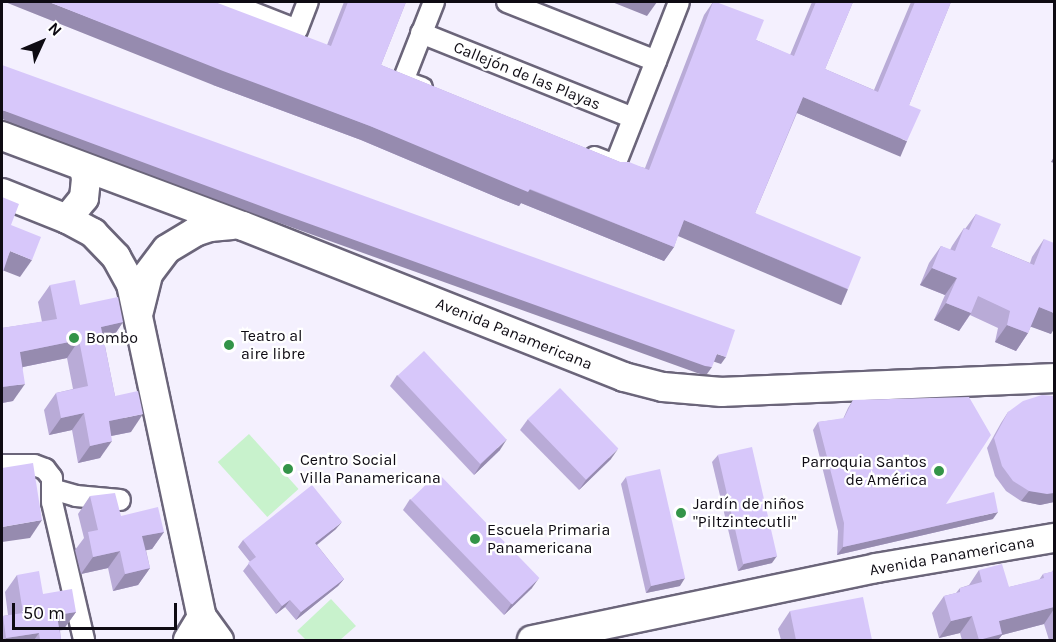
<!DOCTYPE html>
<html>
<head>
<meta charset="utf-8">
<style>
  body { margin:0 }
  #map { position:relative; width:1056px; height:642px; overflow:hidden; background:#f4f0fe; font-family:Karla,sans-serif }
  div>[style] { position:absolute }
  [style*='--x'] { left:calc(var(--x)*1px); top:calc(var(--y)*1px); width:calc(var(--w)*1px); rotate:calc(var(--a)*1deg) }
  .green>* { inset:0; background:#c8f2cc; transform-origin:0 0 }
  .roads { filter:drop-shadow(2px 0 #6b657a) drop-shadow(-2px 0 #6b657a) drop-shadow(0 2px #6b657a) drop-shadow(0 -2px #6b657a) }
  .street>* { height:20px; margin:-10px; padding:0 10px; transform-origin:10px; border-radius:10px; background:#fff }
  .secondary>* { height:28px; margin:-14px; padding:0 14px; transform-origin:14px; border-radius:14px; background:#fff }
  .wall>* { inset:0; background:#b9abd7 }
  .shaded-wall>* { inset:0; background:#968baf; transform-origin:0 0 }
  .building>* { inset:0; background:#d7c7fa; transform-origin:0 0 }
  .dots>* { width:16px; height:16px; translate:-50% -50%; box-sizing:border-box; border:3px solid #fff; border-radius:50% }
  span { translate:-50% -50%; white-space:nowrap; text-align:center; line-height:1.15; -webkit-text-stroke:4.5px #fff; paint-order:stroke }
  .street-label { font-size:16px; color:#0e0b13 }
  .poi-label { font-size:16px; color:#0e0b13 }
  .left { translate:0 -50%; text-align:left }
  .right { translate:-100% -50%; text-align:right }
  .frame { position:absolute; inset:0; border:3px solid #0e0b13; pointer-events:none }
  .north { position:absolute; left:12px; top:12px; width:60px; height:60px; -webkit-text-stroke:4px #fff; paint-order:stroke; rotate:46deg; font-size:16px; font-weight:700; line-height:24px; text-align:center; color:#0e0b13 }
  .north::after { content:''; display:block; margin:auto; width:21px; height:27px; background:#0e0b13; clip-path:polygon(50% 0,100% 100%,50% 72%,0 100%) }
  .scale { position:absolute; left:12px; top:603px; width:165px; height:27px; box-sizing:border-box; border:3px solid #0e0b13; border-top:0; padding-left:8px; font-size:18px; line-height:21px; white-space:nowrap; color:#0e0b13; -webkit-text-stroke:4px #fff; paint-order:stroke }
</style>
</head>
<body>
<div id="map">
  <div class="green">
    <i style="left:249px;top:434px;width:74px;height:42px;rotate:48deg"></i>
    <i style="clip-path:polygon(331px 599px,356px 626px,340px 640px,306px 640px,297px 631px)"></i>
  </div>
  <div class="roads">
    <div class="street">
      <i style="--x:226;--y:2;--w:76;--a:21.5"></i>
      <i style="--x:297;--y:30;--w:30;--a:-69"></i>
      <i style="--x:507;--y:2;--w:160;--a:21.6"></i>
      <i style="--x:656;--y:61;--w:112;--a:111.5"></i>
      <i style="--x:615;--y:165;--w:22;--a:-159"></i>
      <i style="--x:421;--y:33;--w:228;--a:21.8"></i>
      <i style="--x:656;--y:61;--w:63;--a:-68.7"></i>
      <i style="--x:422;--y:88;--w:20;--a:-160"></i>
      <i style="--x:403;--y:81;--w:85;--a:-68.6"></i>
      <i style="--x:2;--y:465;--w:32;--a:0"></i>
      <i style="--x:34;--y:465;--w:12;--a:20"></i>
      <i style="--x:45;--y:469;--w:11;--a:52"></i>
      <i style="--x:52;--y:478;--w:24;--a:90"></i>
      <i style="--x:52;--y:502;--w:142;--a:76.9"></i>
      <i style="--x:52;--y:489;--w:25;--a:16"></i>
      <i style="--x:76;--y:496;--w:44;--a:5.2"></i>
    </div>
    <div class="secondary">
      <i style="--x:2;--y:136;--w:257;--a:20.5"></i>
      <i style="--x:243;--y:226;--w:410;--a:21.6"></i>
      <i style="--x:624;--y:377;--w:40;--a:14.4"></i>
      <i style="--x:663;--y:387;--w:59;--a:4.8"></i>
      <i style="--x:722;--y:392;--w:332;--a:-2.4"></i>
      <i style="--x:2;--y:193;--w:70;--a:21.8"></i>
      <i style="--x:67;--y:219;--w:30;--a:28"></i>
      <i style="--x:93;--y:233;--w:33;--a:46"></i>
      <i style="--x:116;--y:257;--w:31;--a:61"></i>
      <i style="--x:131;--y:284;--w:340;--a:78"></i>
      <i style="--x:202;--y:617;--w:29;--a:54"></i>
      <i style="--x:67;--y:219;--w:27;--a:-51"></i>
      <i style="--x:84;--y:198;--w:20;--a:-84"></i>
      <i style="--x:86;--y:178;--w:9;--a:-103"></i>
      <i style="--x:139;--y:311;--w:38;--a:-76"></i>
      <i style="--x:148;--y:274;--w:31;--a:-53"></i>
      <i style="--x:167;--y:249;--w:33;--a:-31"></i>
      <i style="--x:195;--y:232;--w:16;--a:-18"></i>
      <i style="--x:210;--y:227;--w:22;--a:-5"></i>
      <i style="--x:188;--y:640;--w:27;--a:-59"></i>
      <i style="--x:532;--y:640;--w:351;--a:-11.8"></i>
      <i style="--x:876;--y:568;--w:181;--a:-9.6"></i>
    </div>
  </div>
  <div class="wall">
    <i style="clip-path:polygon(344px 2px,406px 2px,381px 65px,620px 162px,645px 168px,704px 15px,713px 2px,756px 40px,790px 55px,812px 2px,853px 2px,825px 69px,874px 90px,911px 2px,951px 2px,909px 105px,898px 155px,797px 113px,755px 213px,848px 289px,838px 303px,678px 235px,674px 247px,664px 261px,521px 203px,519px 206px,501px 199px,361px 140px,213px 85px,327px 45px)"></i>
    <i style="clip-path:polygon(976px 214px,991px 247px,1030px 263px,1032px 257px,1044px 239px,1053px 282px,1051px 334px,1031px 326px,1028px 333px,1016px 351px,995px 342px,998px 328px,970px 315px,959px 331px,934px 320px,945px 295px,920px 285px,929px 263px,941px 246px,950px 250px,952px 246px,964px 228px,965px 229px)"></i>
    <i style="clip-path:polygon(50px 285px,80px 305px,123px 322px,111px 340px,104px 341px,115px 396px,131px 432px,111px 436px,100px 458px,78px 463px,72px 430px,49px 435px,44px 410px,56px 393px,73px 389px,67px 358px,23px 367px,13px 401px,2px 403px,2px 328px,42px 322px,38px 302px)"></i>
    <i style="clip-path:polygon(397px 375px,500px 450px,474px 475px,390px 386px)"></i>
    <i style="clip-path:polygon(1054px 396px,1054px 502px,1040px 505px,1021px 501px,1006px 491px,995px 476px,987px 448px,1001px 423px,1008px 412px)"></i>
    <i style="clip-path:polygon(853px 400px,946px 504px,993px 519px,837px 555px,838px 531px,813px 430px,818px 422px,843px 419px,848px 408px)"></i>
    <i style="clip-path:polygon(528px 419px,611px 459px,579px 490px,520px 430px)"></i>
    <i style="clip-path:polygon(718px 455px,772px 563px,738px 571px,712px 462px)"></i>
    <i style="clip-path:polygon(626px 477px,680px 586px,646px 593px,621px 484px)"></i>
    <i style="clip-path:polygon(90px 496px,121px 516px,164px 532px,152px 549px,146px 550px,150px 568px,138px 585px,113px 591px,108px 568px,81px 574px,75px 550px,84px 538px,78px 514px)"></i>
    <i style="clip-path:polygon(410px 499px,532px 588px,504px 615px,403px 510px)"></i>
    <i style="clip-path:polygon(336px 529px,317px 545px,344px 579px,338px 586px,296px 620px,285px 607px,276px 614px,243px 571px,250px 562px,238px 547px,243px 540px)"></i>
    <i style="clip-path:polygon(1054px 568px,1054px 640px,1049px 640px,1044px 624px,1002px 635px,998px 640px,962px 640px,960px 633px,939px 638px,932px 613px,944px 596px,956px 593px,960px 588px,969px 585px,979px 570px,1009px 587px,1039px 580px,1043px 574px,1052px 572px)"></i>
    <i style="clip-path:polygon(17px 575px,43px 594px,76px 612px,63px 630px,60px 630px,61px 640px,2px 640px,2px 617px,3px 616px,8px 615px,5px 592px)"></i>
    <i style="clip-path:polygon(790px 611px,872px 640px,781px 640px,778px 629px)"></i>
  </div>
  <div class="shaded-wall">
    <i style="clip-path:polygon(5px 2px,49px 2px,370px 126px,674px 247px,664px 261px,521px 203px,519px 206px,501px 199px,361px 140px,213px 85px)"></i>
    <i style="clip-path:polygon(612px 2px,657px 2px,647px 16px)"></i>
    <i style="left:803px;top:97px;width:113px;height:17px;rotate:23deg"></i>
    <i style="clip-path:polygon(2px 110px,13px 113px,712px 367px,707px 374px,700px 374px,277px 222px,2px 119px)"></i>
    <i style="clip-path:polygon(1054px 157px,1054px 163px,1051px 162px)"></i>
    <i style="left:684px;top:220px;width:178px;height:17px;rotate:23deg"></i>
    <i style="clip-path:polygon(10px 251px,32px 260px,20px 277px,2px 270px)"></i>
    <i style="clip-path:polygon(932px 268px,957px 278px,945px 295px,920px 285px)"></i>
    <i style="clip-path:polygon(946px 303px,971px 313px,959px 331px,934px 320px)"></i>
    <i style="clip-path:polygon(1039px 307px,1054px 313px,1054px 329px,1051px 334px,1026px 325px)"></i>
    <i style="clip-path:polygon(123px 322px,111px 340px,89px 344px,101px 327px)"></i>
    <i style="clip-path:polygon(1007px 325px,1028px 333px,1016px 351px,995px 342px)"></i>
    <i style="clip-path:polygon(79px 340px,67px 358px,8px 370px,20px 352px)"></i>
    <i style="clip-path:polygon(717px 354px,726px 357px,721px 364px,712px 361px)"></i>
    <i style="clip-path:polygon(25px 384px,13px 401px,2px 403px,2px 387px)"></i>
    <i style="clip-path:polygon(84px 413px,72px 430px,49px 435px,61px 418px)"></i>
    <i style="clip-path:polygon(143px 414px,131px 432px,96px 439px,109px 421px)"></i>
    <i style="clip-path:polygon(507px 439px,500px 450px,474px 475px,481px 464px)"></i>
    <i style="clip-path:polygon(112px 441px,100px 458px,78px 463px,90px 446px)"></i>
    <i style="clip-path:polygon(618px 449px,611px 459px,579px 490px,586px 480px)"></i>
    <i style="clip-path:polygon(1029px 491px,1054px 493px,1054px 502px,1040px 505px,1021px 501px)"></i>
    <i style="clip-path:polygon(998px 512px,993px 519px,837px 555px,843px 547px)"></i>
    <i style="clip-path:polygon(42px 520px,30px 538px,2px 542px,2px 527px)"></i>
    <i style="clip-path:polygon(342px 522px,336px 529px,310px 550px,315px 543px)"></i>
    <i style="clip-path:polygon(164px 532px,152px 549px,130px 554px,142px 536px)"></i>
    <i style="clip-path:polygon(120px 551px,108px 568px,81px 574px,93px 557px)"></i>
    <i style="clip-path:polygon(777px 556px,772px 563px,738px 571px,744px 564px)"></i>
    <i style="clip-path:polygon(150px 568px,138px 585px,113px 591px,125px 574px)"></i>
    <i style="clip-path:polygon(539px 578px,532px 588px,504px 615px,511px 604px)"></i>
    <i style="clip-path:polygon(685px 578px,680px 586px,646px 593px,651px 586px)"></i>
    <i style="clip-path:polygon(344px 579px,338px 586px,296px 620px,301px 612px)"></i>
    <i style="clip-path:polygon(290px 600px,285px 607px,276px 614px,282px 606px)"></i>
    <i style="clip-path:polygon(1054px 607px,1054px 609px,1044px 624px,1002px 635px,998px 640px,978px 640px,999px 621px)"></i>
    <i style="clip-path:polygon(76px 612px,63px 630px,45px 632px,57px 615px)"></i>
    <i style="clip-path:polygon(972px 616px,960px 633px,939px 638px,951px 621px)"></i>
    <i style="clip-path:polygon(39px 633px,34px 640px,5px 640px,6px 638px)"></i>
  </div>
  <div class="building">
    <i style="clip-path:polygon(49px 2px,215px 2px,331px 46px,348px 2px,406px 2px,381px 65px,620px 162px,629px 162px,649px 170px,713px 2px,716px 2px,764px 20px,756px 40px,794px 56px,816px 2px,853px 2px,825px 69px,878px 92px,915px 2px,951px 2px,909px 105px,921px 110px,907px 141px,803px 97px,755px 213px,861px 257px,848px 289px,684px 220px,674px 247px,530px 189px,528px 192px,511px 185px,370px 126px,223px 71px)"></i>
    <i style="clip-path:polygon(2px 65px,735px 330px,726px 357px,717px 354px,712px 367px,705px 366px,282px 214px,2px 110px)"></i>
    <i style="clip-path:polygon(2px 197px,19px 204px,11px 225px,41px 237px,32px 260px,10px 251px,2px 275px)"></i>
    <i style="clip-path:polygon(976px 214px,1001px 224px,991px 247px,1034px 265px,1044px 239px,1054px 243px,1054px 279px,1053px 282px,1054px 283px,1054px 313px,1039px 307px,1028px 333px,1007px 325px,1010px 311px,978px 296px,971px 313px,946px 303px,957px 278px,932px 268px,941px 246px,955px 251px,964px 228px,969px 230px)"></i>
    <i style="clip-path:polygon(75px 280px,80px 305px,118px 297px,123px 322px,101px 327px,115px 396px,138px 391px,143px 414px,109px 421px,112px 441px,90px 446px,84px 413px,61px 418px,56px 393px,88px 386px,79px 340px,20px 352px,25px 384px,2px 387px,2px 328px,57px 319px,50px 285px)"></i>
    <i style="left:424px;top:351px;width:121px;height:36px;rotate:47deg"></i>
    <i style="left:560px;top:388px;width:84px;height:45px;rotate:46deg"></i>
    <i style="clip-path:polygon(1042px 395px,1054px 396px,1054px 493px,1047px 494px,1029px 491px,1013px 481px,1002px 466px,994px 438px,1008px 412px,1023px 401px)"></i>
    <i style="clip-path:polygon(969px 397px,991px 435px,946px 504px,994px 492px,998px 512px,843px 547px,844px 523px,818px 422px,844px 418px,853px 400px)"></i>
    <i style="left:752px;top:447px;width:112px;height:35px;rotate:77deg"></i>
    <i style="clip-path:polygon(33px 463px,42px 520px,2px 527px,2px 468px)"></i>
    <i style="left:660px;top:469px;width:112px;height:35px;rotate:77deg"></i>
    <i style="left:438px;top:473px;width:146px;height:38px;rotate:46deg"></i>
    <i style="clip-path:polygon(312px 485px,342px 522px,315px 543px,344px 579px,301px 612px,290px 600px,282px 606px,248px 563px,256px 557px,243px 540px)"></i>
    <i style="clip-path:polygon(115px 493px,121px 516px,158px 507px,164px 532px,142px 536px,150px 568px,125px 574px,120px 551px,93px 557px,88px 532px,98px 530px,90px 496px)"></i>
    <i style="clip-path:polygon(1002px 564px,1009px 587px,1044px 578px,1043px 574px,1054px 571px,1054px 607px,999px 621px,1002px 634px,979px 640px,972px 616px,951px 621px,944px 596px,960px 592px,960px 588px,982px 582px,979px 570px)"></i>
    <i style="clip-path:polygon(39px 571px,43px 594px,72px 589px,76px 612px,57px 615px,61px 640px,40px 640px,39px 633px,6px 638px,3px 616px,23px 613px,17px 575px)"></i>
    <i style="clip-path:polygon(863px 597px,872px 640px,796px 640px,790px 611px)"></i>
  </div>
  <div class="dots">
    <i style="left:74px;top:338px;background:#339448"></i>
    <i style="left:229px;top:345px;background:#339448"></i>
    <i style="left:288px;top:469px;background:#339448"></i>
    <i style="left:939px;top:471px;background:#339448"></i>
    <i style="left:681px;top:513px;background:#339448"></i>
    <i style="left:475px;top:539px;background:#339448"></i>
  </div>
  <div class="street-label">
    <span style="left:527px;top:76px;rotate:22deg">Callejón de las Playas</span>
    <span style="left:514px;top:334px;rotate:22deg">Avenida Panamericana</span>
    <span style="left:952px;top:556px;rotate:-10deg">Avenida Panamericana</span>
  </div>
  <div class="poi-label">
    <span class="left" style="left:241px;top:345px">Teatro al<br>aire libre</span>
    <span class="left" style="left:86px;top:338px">Bombo</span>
    <span class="left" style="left:300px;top:469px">Centro Social<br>Villa Panamericana</span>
    <span class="right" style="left:927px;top:471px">Parroquia Santos<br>de América</span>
    <span class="left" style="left:693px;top:513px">Jardín de niños<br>"Piltzintecutli"</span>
    <span class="left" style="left:487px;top:539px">Escuela Primaria<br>Panamericana</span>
  </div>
  <div class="frame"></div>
  <div class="north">N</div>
  <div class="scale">50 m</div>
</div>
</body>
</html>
